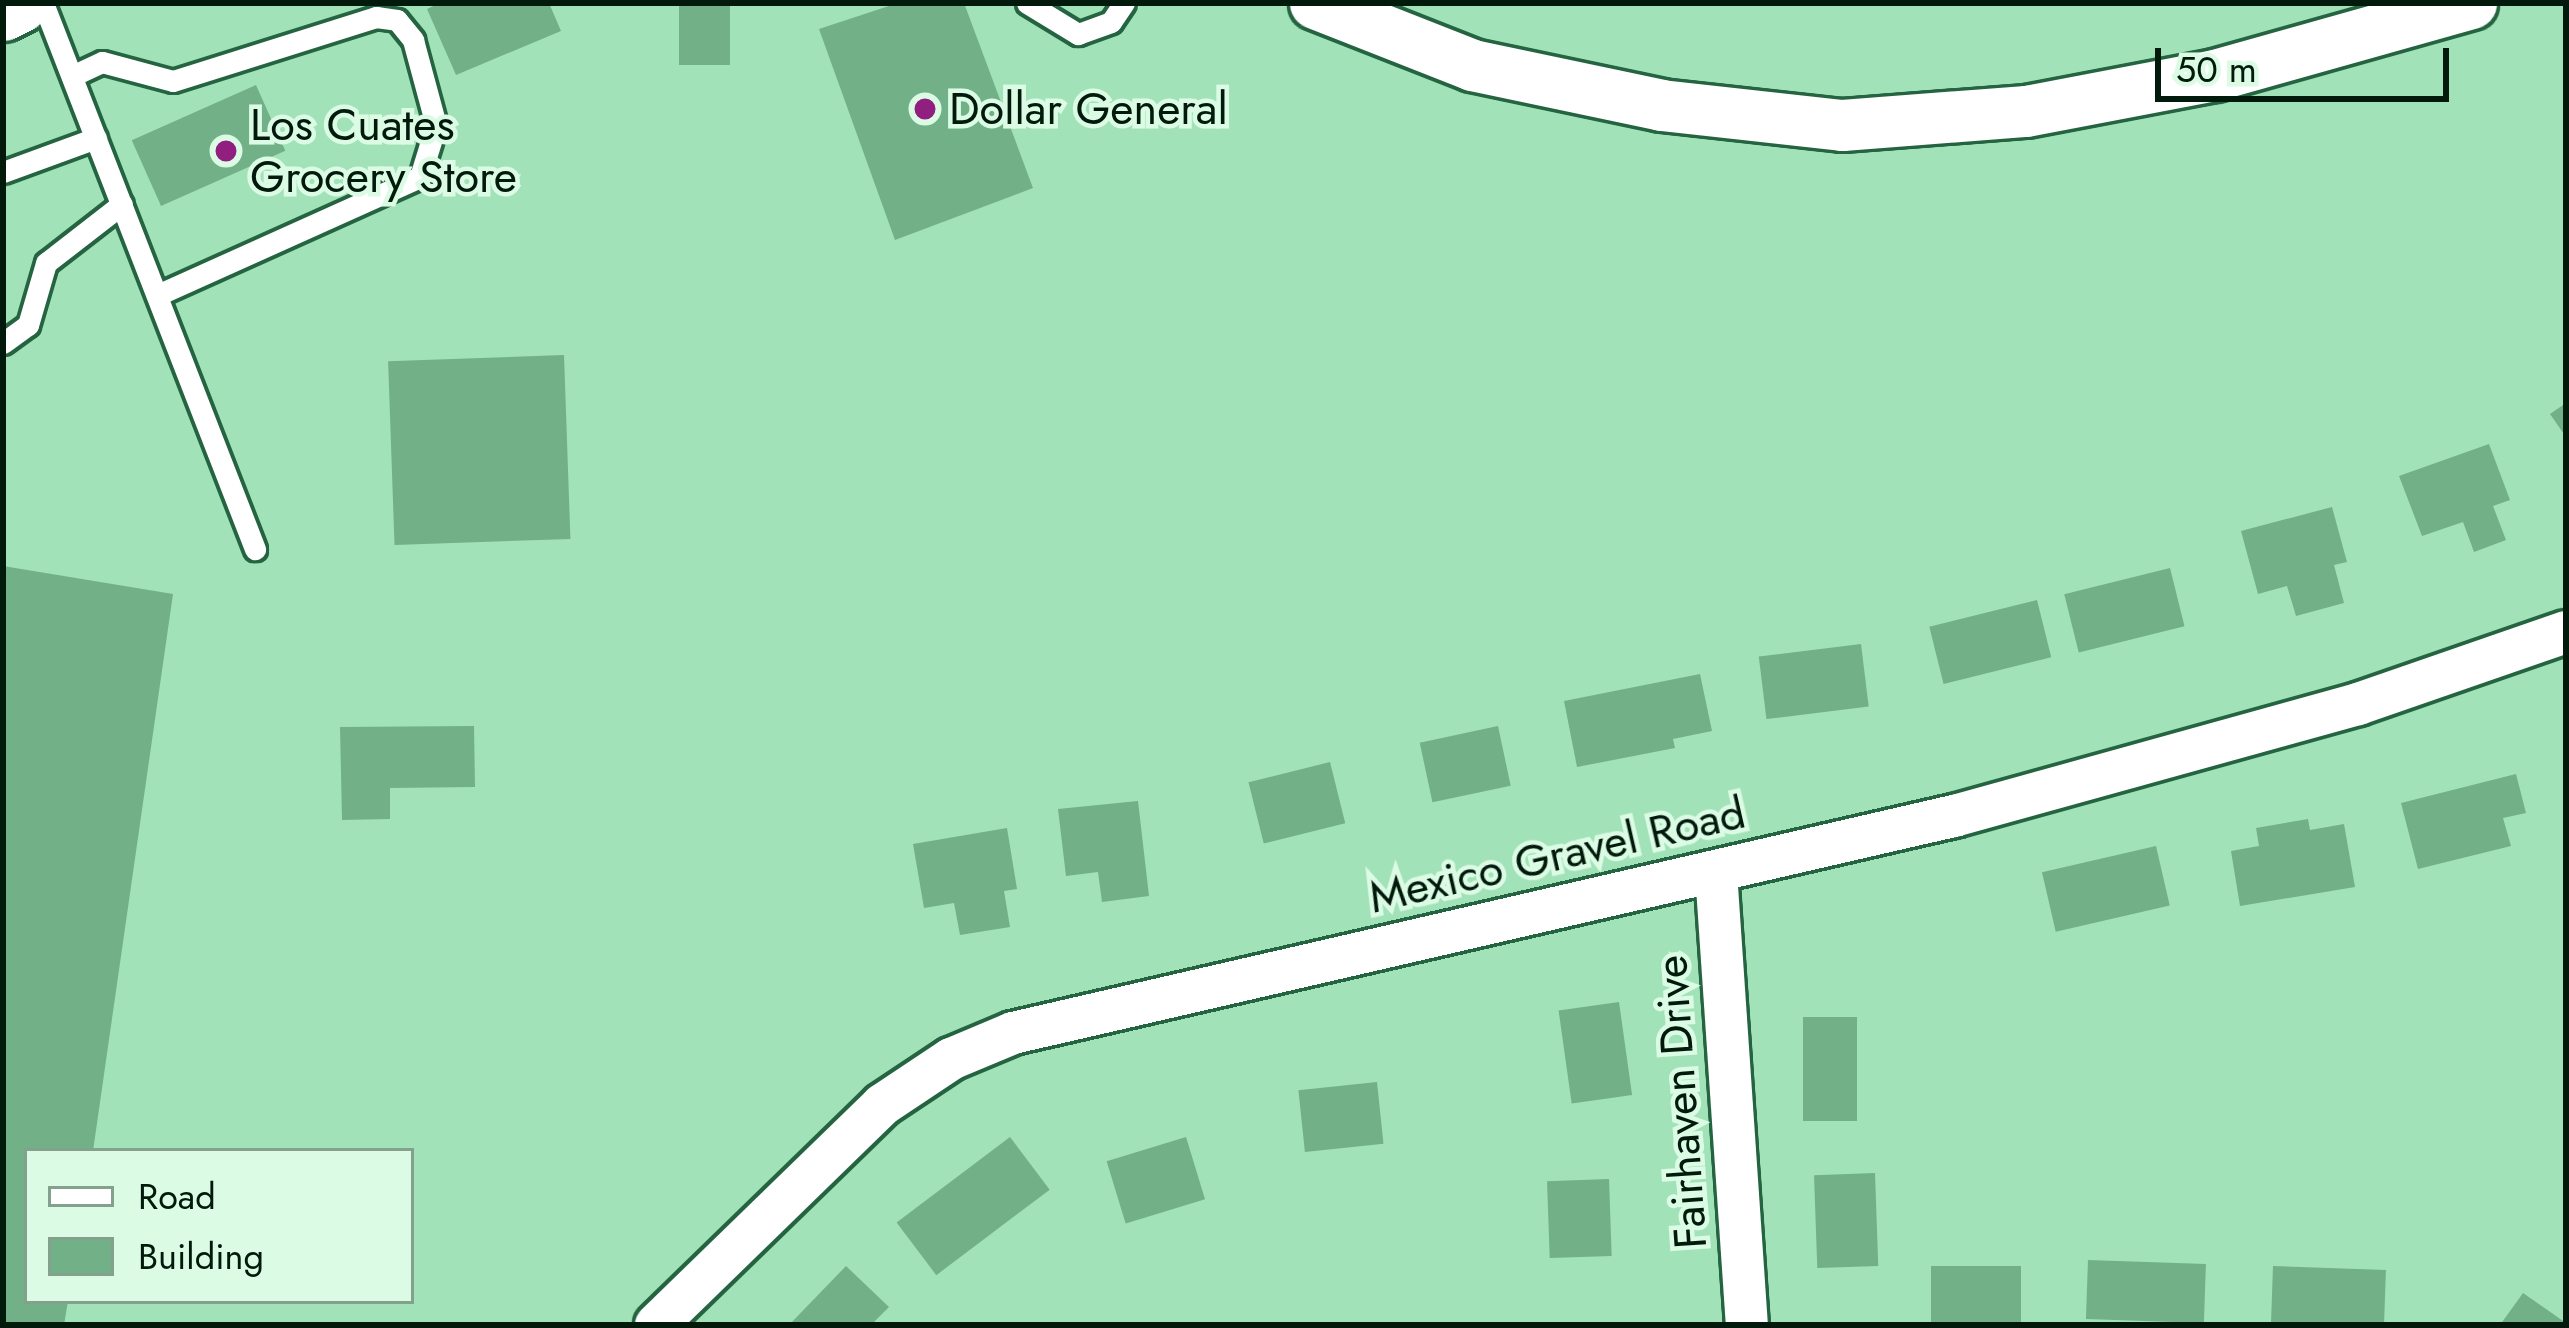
<!DOCTYPE html>
<html>
<head>
<meta charset="utf-8">
<style>
  body { margin:0 }
  #map { position:relative; width:2569px; height:1328px; overflow:hidden; background:#a2e2b8; font-family:Jost,sans-serif }
  div>[style] { position:absolute }
  [style*='--x'] { left:calc(var(--x)*1px); top:calc(var(--y)*1px); width:calc(var(--w)*1px); rotate:calc(var(--a)*1deg) }
  .building>* { inset:0; background:#72b088; transform-origin:0 0 }
  .roads { filter:drop-shadow(3px 0 #256440) drop-shadow(-3px 0 #256440) drop-shadow(0 3px #256440) drop-shadow(0 -3px #256440) }
  .service>* { height:21px; margin:-10.5px; padding:0 10.5px; transform-origin:10.5px; border-radius:10.5px; background:#fff }
  .minor>* { height:42px; margin:-21px; padding:0 21px; transform-origin:21px; border-radius:21px; background:#fff }
  .tertiary>* { height:51px; margin:-25.5px; padding:0 25.5px; transform-origin:25.5px; border-radius:25.5px; background:#fff }
  .secondary>* { height:60px; margin:-30px; padding:0 30px; transform-origin:30px; border-radius:30px; background:#fff }
  .dots>* { width:33px; height:33px; translate:-50% -50%; box-sizing:border-box; border:6px solid #dbfbe5; border-radius:50% }
  span { translate:-50% -50%; white-space:nowrap; text-align:center; line-height:1.15; -webkit-text-stroke:9px #dbfbe5; paint-order:stroke }
  .poi-label { font-size:45px; color:#011a0b }
  .left { translate:0 -50%; text-align:left }
  .street-label { font-size:45px; color:#011a0b }
  .frame { position:absolute; inset:0; border:6px solid #011a0b; pointer-events:none }
  .legend { position:absolute; left:24px; top:1148px; width:390px; height:156px; box-sizing:border-box; background:#dbfbe5; border:3px solid #84a18e; margin:0; padding:15px 21px; list-style:none; font-size:36px; color:#011a0b }
  .legend li { display:flex; align-items:center; gap:24px; height:60px }
  .legend b { width:60px; border:3px solid #84a18e }
  .scale { position:absolute; left:2155px; top:48px; width:294px; height:54px; box-sizing:border-box; border:6px solid #011a0b; border-top:0; padding-left:15px; font-size:36px; line-height:42px; white-space:nowrap; color:#011a0b; -webkit-text-stroke:9px #dbfbe5; paint-order:stroke }
</style>
</head>
<body>
<div id="map">
  <div class="building">
    <i style="clip-path:polygon(440px 3px,549px 3px,561px 31px,456px 75px,427px 9px)"></i>
    <i style="left:679px;top:3px;width:51px;height:62px"></i>
    <i style="clip-path:polygon(898px 3px,964px 3px,1033px 188px,895px 240px,819px 29px)"></i>
    <i style="left:256px;top:85px;width:72px;height:136px;rotate:66deg"></i>
    <i style="left:564px;top:355px;width:184px;height:176px;rotate:88deg"></i>
    <i style="clip-path:polygon(2566px 403px,2566px 437px,2550px 414px)"></i>
    <i style="clip-path:polygon(2489px 444px,2510px 500px,2493px 506px,2506px 540px,2474px 552px,2463px 522px,2422px 536px,2399px 476px)"></i>
    <i style="clip-path:polygon(2332px 507px,2347px 562px,2334px 565px,2344px 603px,2296px 616px,2287px 586px,2258px 594px,2241px 531px)"></i>
    <i style="clip-path:polygon(3px 566px,173px 594px,93px 1151px,27px 1151px,27px 1301px,68px 1301px,64px 1325px,3px 1325px)"></i>
    <i style="left:2170px;top:568px;width:60px;height:109px;rotate:76deg"></i>
    <i style="left:2037px;top:600px;width:59px;height:111px;rotate:76deg"></i>
    <i style="left:1861px;top:644px;width:63px;height:103px;rotate:83deg"></i>
    <i style="clip-path:polygon(1700px 674px,1712px 731px,1673px 739px,1675px 748px,1577px 767px,1564px 701px)"></i>
    <i style="clip-path:polygon(474px 726px,475px 787px,390px 788px,390px 819px,342px 820px,340px 727px)"></i>
    <i style="left:1498px;top:726px;width:61px;height:80px;rotate:78deg"></i>
    <i style="left:1330px;top:762px;width:63px;height:84px;rotate:76deg"></i>
    <i style="clip-path:polygon(2516px 774px,2526px 813px,2503px 818px,2511px 846px,2418px 869px,2401px 803px)"></i>
    <i style="clip-path:polygon(1138px 801px,1149px 896px,1102px 902px,1098px 872px,1066px 876px,1058px 809px)"></i>
    <i style="clip-path:polygon(2308px 819px,2310px 830px,2344px 824px,2355px 887px,2240px 906px,2231px 851px,2259px 846px,2256px 828px)"></i>
    <i style="clip-path:polygon(1007px 828px,1017px 889px,1004px 891px,1010px 927px,960px 935px,954px 903px,924px 908px,913px 844px)"></i>
    <i style="left:2156px;top:846px;width:61px;height:117px;rotate:77deg"></i>
    <i style="left:1619px;top:1002px;width:94px;height:61px;rotate:82deg"></i>
    <i style="left:1803px;top:1017px;width:54px;height:104px"></i>
    <i style="left:1377px;top:1082px;width:62px;height:79px;rotate:84deg"></i>
    <i style="left:1010px;top:1137px;width:66px;height:142px;rotate:53deg"></i>
    <i style="left:1186px;top:1137px;width:65px;height:83px;rotate:73deg"></i>
    <i style="left:1875px;top:1173px;width:93px;height:61px;rotate:88deg"></i>
    <i style="left:1609px;top:1179px;width:77px;height:62px;rotate:88deg"></i>
    <i style="left:2088px;top:1260px;width:118px;height:59px;rotate:2deg"></i>
    <i style="clip-path:polygon(846px 1266px,889px 1307px,871px 1325px,789px 1325px)"></i>
    <i style="left:1931px;top:1266px;width:90px;height:59px"></i>
    <i style="left:2273px;top:1266px;width:113px;height:58px;rotate:2deg"></i>
    <i style="clip-path:polygon(2523px 1293px,2566px 1323px,2566px 1325px,2500px 1325px)"></i>
  </div>
  <div class="roads">
    <div class="service">
      <i style="--x:43;--y:3;--w:586;--a:68.78"></i>
      <i style="--x:1027;--y:3;--w:60;--a:31.3"></i>
      <i style="--x:1078;--y:34;--w:35;--a:-20"></i>
      <i style="--x:1111;--y:22;--w:23;--a:-56"></i>
      <i style="--x:72;--y:76;--w:33;--a:-25"></i>
      <i style="--x:102;--y:62;--w:73;--a:15"></i>
      <i style="--x:173;--y:81;--w:213;--a:-17.5"></i>
      <i style="--x:376;--y:17;--w:21;--a:8"></i>
      <i style="--x:397;--y:20;--w:26;--a:51"></i>
      <i style="--x:413;--y:40;--w:88;--a:74.9"></i>
      <i style="--x:436;--y:125;--w:54;--a:107.1"></i>
      <i style="--x:420;--y:177;--w:288;--a:155.8"></i>
      <i style="--x:3;--y:172;--w:99;--a:-20.1"></i>
      <i style="--x:3;--y:343;--w:31;--a:-36"></i>
      <i style="--x:28;--y:325;--w:65;--a:-73.8"></i>
      <i style="--x:46;--y:263;--w:96;--a:-37.8"></i>
    </div>
    <div class="minor">
      <i style="--x:1716;--y:872;--w:454;--a:86.1"></i>
      <i style="--x:656;--y:1325;--w:315;--a:-44.2"></i>
      <i style="--x:882;--y:1105;--w:83;--a:-33.7"></i>
      <i style="--x:951;--y:1059;--w:67;--a:-22.8"></i>
      <i style="--x:1013;--y:1033;--w:966;--a:-12.99"></i>
      <i style="--x:1954;--y:816;--w:419;--a:-15.5"></i>
      <i style="--x:2358;--y:704;--w:220;--a:-19.1"></i>
    </div>
    <div class="tertiary">
      <i style="--x:1315;--y:3;--w:169;--a:21.5"></i>
      <i style="--x:1472;--y:65;--w:193;--a:11.9"></i>
      <i style="--x:1661;--y:105;--w:182;--a:6.3"></i>
      <i style="--x:1842;--y:125;--w:185;--a:-4.4"></i>
      <i style="--x:2026;--y:111;--w:192;--a:-10.8"></i>
      <i style="--x:2215;--y:75;--w:266;--a:-15.7"></i>
    </div>
    <div class="secondary">
      <i style="--x:3;--y:11;--w:18;--a:-27"></i>
    </div>
  </div>
  <div class="dots">
    <i style="left:925px;top:109px;background:#901f7f"></i>
    <i style="left:226px;top:151px;background:#901f7f"></i>
  </div>
  <div class="poi-label">
    <span class="left" style="left:949px;top:109px">Dollar General</span>
    <span class="left" style="left:250px;top:151px">Los Cuates<br>Grocery Store</span>
  </div>
  <div class="street-label">
    <span style="left:1557px;top:855px;rotate:-13deg">Mexico Gravel Road</span>
    <span style="left:1681px;top:1102px;rotate:-94deg">Fairhaven Drive</span>
  </div>
  <div class="frame"></div>
  <ul class="legend">
  <li><b style="height:15px;background:#fff"></b>Road</li>
  <li><b style="height:33px;background:#72b088"></b>Building</li>
  </ul>
  <div class="scale">50 m</div>
</div>
</body>
</html>
